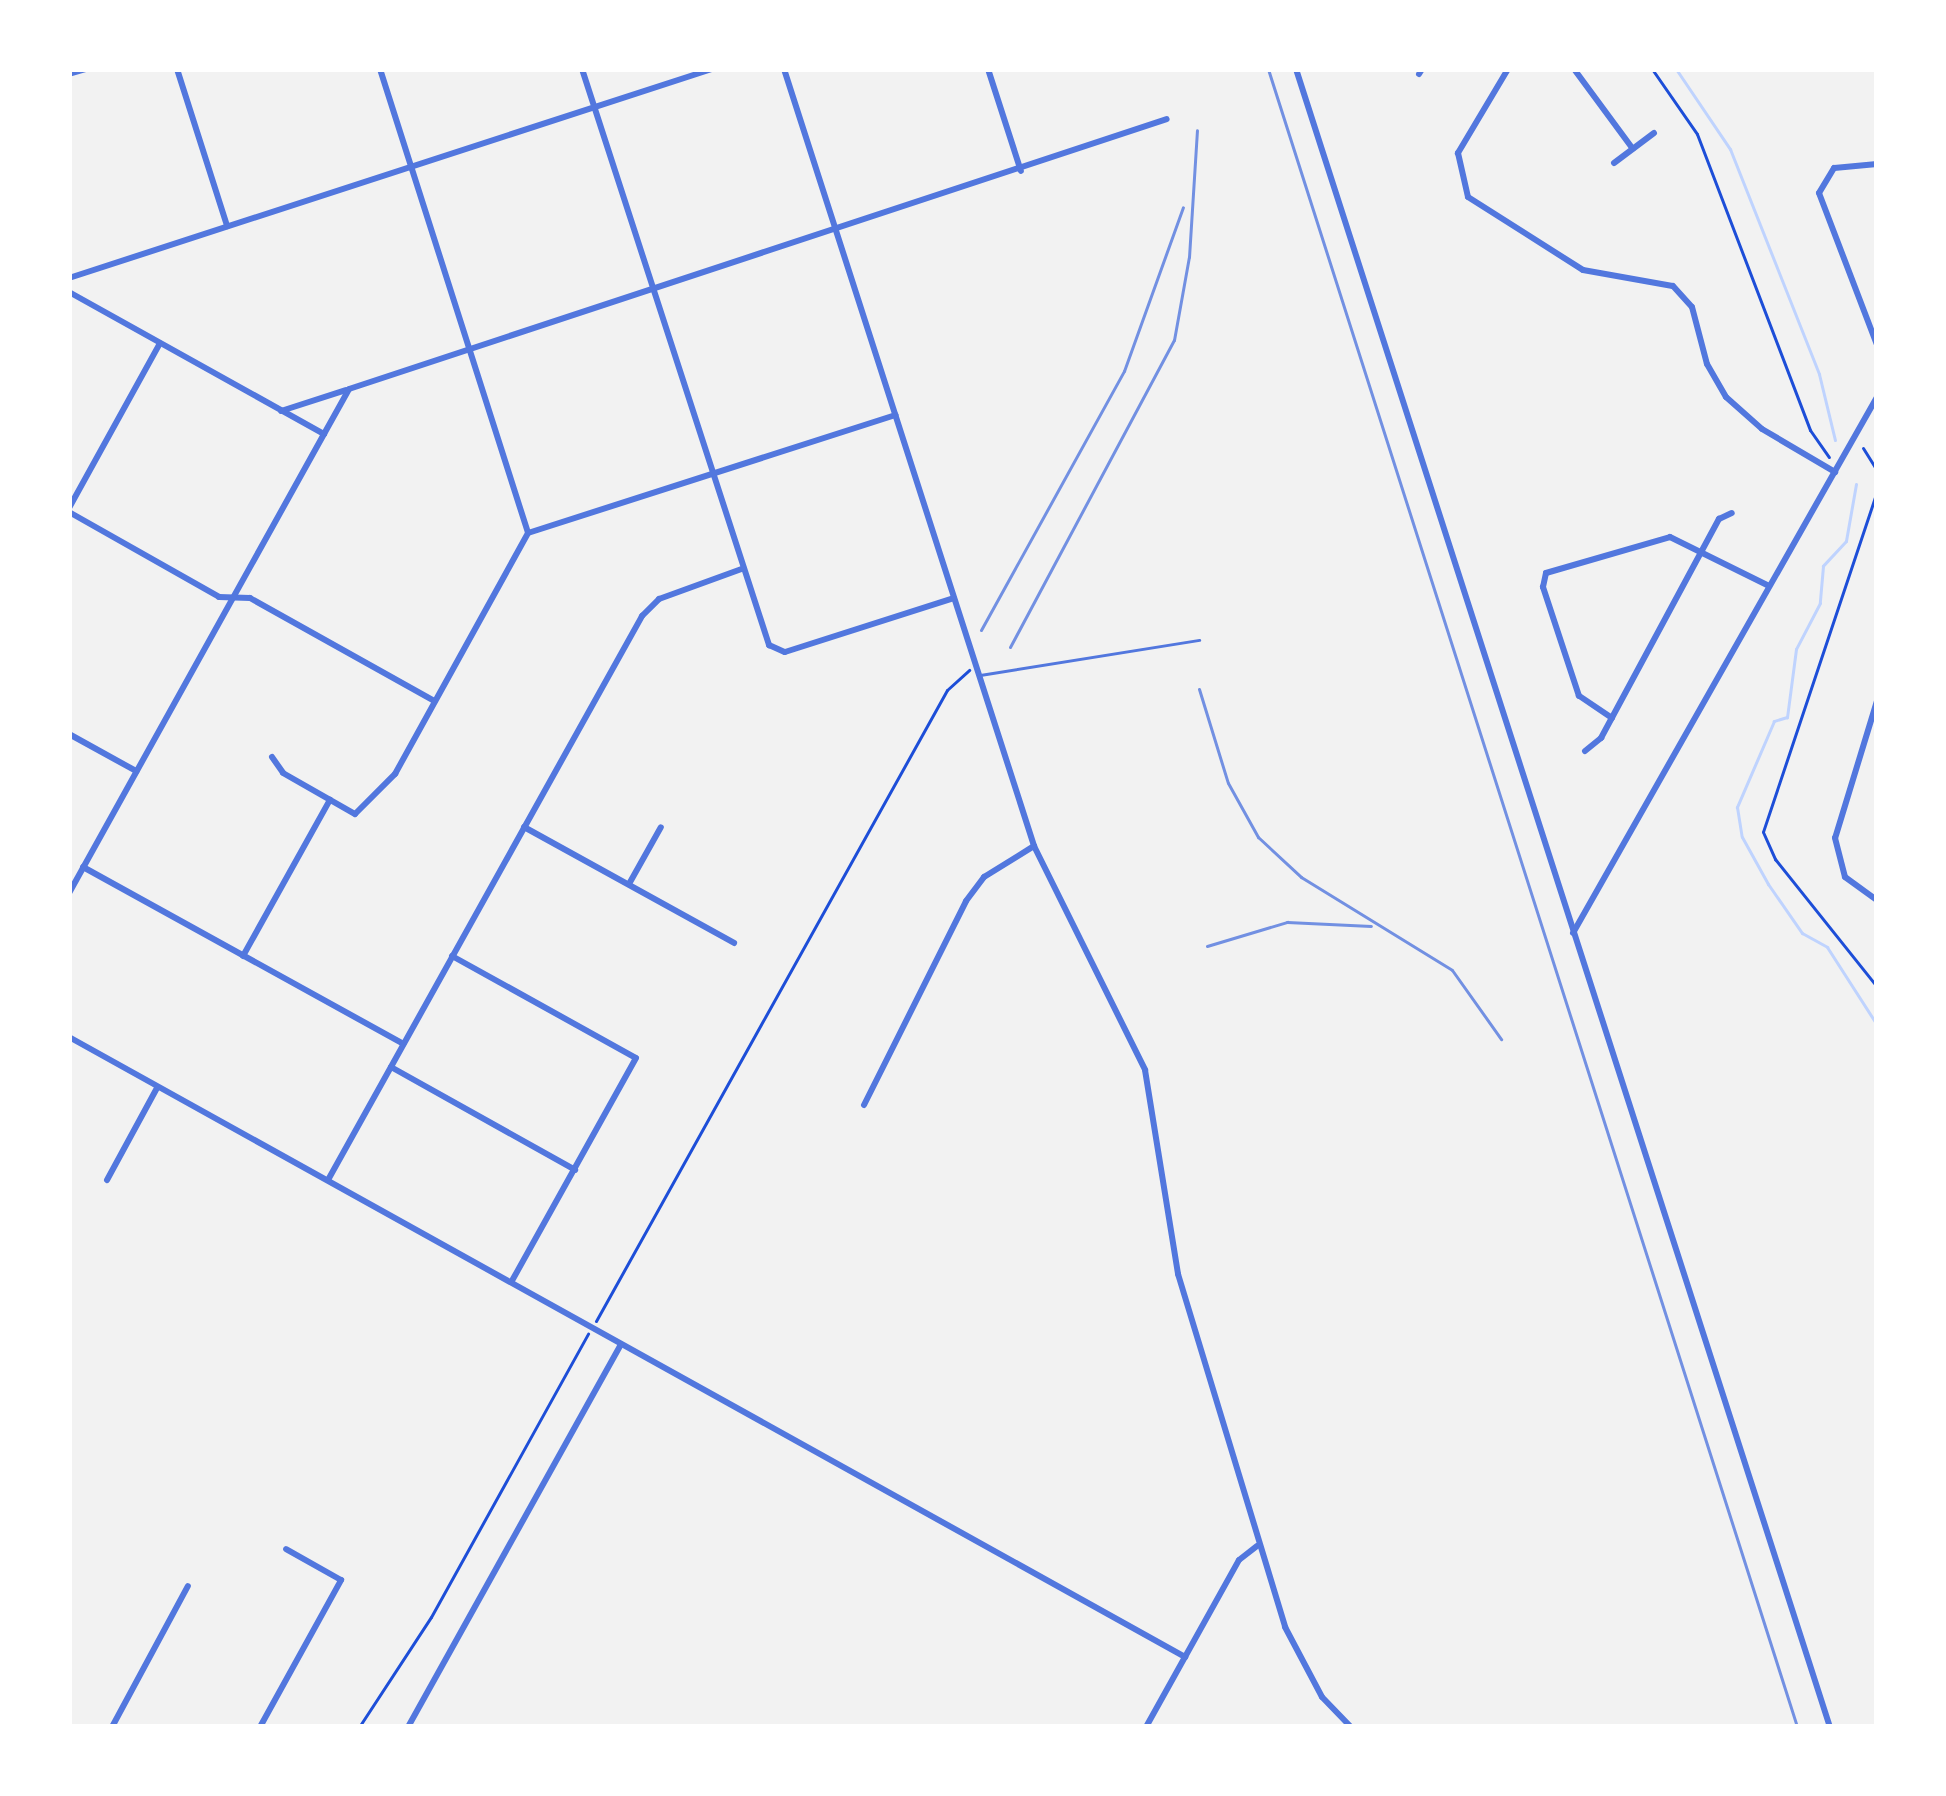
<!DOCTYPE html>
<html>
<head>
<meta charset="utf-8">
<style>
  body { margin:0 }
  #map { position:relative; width:1946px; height:1796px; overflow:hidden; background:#f2f2f2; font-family:Figtree,sans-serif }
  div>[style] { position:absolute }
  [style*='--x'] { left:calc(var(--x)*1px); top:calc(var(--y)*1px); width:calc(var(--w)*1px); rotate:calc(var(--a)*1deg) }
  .stream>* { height:3px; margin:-1.5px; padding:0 1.5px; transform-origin:1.5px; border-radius:1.5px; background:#bfd3fe }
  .path>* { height:3px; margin:-1.5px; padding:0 1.5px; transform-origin:1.5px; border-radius:1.5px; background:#1d4ed8 }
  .service>* { height:3px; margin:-1.5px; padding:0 1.5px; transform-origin:1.5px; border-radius:1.5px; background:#5277de }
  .minor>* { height:6px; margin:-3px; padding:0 3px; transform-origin:3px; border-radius:3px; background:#5277de }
  .tertiary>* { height:6px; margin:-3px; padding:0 3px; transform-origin:3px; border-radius:3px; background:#5277de }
  .rail>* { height:3px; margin:-1.5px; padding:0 1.5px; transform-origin:1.5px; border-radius:1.5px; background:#7290e2 }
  span { translate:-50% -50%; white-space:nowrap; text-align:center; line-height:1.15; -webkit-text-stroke:10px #fff; paint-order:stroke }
  .frame { position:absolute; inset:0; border:72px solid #fff; pointer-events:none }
</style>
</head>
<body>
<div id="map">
  <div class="stream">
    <i style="--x:1676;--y:69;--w:97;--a:56"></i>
    <i style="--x:1730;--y:149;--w:242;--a:68.4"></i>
    <i style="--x:1819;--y:374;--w:68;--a:76.4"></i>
    <i style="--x:1856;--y:484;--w:58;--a:100"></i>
    <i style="--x:1846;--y:541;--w:34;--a:133"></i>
    <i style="--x:1823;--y:566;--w:37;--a:95"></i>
    <i style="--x:1820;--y:603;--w:52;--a:117.6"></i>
    <i style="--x:1796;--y:649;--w:69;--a:97.5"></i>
    <i style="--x:1787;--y:717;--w:14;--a:163"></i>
    <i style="--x:1774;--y:721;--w:94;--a:113.3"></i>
    <i style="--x:1737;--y:807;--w:30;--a:81"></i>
    <i style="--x:1742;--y:837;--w:54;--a:61"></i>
    <i style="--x:1768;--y:884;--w:60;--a:55.2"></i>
    <i style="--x:1802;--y:933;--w:29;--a:29"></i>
    <i style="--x:1827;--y:947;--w:93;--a:57.3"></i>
    <i style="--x:1877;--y:1603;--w:9;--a:90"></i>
  </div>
  <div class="path">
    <i style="--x:1652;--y:69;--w:79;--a:55.3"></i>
    <i style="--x:1697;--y:134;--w:317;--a:69.1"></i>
    <i style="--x:1810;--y:430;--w:33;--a:55"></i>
    <i style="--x:1863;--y:448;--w:25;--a:58"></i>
    <i style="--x:1876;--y:469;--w:25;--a:90"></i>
    <i style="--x:1876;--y:494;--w:356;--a:108.5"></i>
    <i style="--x:1763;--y:832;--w:30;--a:66"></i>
    <i style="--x:1775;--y:859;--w:164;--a:51.4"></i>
    <i style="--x:596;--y:1321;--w:722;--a:-60.91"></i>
    <i style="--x:947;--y:690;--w:30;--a:-42"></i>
    <i style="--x:359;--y:1727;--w:131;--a:-56.8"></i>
    <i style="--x:431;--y:1617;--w:324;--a:-61"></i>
  </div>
  <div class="service">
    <i style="--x:980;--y:675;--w:222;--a:-9.1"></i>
  </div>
  <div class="minor">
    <i style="--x:177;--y:69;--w:165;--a:72.3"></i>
    <i style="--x:380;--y:69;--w:487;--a:72.3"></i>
    <i style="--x:582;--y:69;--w:606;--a:72.01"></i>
    <i style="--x:769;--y:645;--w:17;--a:24"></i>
    <i style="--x:785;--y:652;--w:177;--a:-17.7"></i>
    <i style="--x:988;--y:69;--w:107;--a:72.1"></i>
    <i style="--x:1508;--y:69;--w:98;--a:120.8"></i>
    <i style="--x:1458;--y:153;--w:45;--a:77.2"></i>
    <i style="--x:1468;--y:197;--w:136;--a:32.4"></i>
    <i style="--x:1583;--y:270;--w:91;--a:10.1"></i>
    <i style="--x:1673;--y:286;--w:28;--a:48"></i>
    <i style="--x:1692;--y:307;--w:59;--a:75.3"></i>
    <i style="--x:1707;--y:364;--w:38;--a:60"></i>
    <i style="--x:1726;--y:397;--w:48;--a:41.6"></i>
    <i style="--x:1762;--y:429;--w:85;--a:30.5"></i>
    <i style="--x:1574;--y:69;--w:99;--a:53.6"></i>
    <i style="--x:69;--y:74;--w:17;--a:-17"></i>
    <i style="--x:1419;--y:74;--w:6;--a:-59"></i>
    <i style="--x:1614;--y:163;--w:50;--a:-36.9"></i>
    <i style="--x:1877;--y:164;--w:43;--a:174.7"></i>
    <i style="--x:1834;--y:168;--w:29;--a:121"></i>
    <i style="--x:1819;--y:193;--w:163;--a:69.1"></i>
    <i style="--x:69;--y:278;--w:676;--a:-18.01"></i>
    <i style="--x:281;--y:411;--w:68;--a:-17.9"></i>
    <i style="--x:324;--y:434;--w:51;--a:-60.9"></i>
    <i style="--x:349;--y:389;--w:861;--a:-18.27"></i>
    <i style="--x:69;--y:508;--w:188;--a:-61.1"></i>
    <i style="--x:69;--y:512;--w:172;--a:29.5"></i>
    <i style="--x:219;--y:597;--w:31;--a:2"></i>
    <i style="--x:250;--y:598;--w:211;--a:29.2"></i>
    <i style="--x:528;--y:533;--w:386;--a:-17.8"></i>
    <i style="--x:1877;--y:701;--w:143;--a:107"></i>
    <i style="--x:1835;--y:838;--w:40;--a:75.6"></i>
    <i style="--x:1845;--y:877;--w:39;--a:36"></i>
    <i style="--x:1612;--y:718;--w:40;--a:-146"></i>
    <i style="--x:1579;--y:696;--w:115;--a:-108.3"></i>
    <i style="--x:1543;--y:587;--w:14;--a:-78"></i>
    <i style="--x:1546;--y:573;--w:129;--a:-16.2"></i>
    <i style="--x:1670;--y:537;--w:110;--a:26.3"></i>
    <i style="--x:69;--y:734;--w:77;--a:28.9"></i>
    <i style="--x:1585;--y:751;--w:21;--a:-39"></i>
    <i style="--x:1601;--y:738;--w:249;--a:-61.7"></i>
    <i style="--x:1719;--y:519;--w:14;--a:-25"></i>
    <i style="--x:272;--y:757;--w:19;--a:55"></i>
    <i style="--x:283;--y:773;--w:83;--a:29.7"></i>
    <i style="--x:355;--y:814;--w:57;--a:-45"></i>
    <i style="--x:395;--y:774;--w:275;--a:-61.1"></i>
    <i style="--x:524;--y:827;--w:240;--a:28.9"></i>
    <i style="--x:83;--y:867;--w:366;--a:28.9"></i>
    <i style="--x:629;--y:884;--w:65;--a:-60.7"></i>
    <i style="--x:243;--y:956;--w:179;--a:-60.9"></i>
    <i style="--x:452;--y:956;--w:210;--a:29"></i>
    <i style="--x:636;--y:1058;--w:255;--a:119.1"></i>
    <i style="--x:69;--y:1037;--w:1277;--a:29.05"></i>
    <i style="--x:391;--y:1067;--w:211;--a:29.2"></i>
    <i style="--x:864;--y:1105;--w:228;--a:-63.4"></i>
    <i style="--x:966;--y:901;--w:30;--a:-53"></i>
    <i style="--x:984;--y:877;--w:59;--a:-31.8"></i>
    <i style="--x:107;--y:1180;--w:105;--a:-61.5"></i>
    <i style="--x:328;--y:1180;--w:646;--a:-60.89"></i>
    <i style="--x:642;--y:616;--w:24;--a:-45"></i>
    <i style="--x:659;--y:599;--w:90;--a:-20"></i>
    <i style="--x:112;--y:1727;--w:160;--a:-61.7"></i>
    <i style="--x:260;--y:1727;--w:168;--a:-61.1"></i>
    <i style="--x:341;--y:1580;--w:63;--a:-150.6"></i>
    <i style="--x:408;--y:1727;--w:438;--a:-60.9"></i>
    <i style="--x:1146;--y:1727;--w:191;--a:-60.9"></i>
    <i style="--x:1239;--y:1560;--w:23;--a:-38"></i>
  </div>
  <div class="tertiary">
    <i style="--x:784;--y:69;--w:816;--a:72.16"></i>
    <i style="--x:1034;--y:846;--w:250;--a:63.6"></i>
    <i style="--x:1145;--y:1070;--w:207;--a:80.8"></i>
    <i style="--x:1178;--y:1274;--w:369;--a:73.1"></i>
    <i style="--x:1285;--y:1627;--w:79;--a:62.1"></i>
    <i style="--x:1322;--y:1697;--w:42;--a:46"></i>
    <i style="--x:1296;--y:69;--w:1742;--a:72.15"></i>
    <i style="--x:69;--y:292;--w:292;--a:29.1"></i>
    <i style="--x:324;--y:434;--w:525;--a:119.05"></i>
    <i style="--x:1573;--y:933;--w:616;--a:-60.44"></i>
  </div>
  <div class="rail">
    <i style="--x:1268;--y:69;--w:1740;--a:72.3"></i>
    <i style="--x:981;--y:630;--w:296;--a:-61.1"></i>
    <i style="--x:1124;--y:371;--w:174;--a:-70.2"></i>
    <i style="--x:1010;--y:647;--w:348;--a:-61.9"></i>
    <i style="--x:1174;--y:340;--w:84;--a:-79.8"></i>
    <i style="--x:1189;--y:257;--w:127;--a:-86.4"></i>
    <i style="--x:1199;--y:689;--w:98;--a:72.9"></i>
    <i style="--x:1228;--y:783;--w:62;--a:60.9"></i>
    <i style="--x:1258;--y:837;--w:59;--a:42.9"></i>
    <i style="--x:1301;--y:877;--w:177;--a:31.6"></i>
    <i style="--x:1452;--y:970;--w:85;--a:54.6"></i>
    <i style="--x:1207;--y:946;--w:84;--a:-16.7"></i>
    <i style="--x:1287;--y:922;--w:84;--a:2.7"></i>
  </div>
  <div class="frame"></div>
</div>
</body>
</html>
